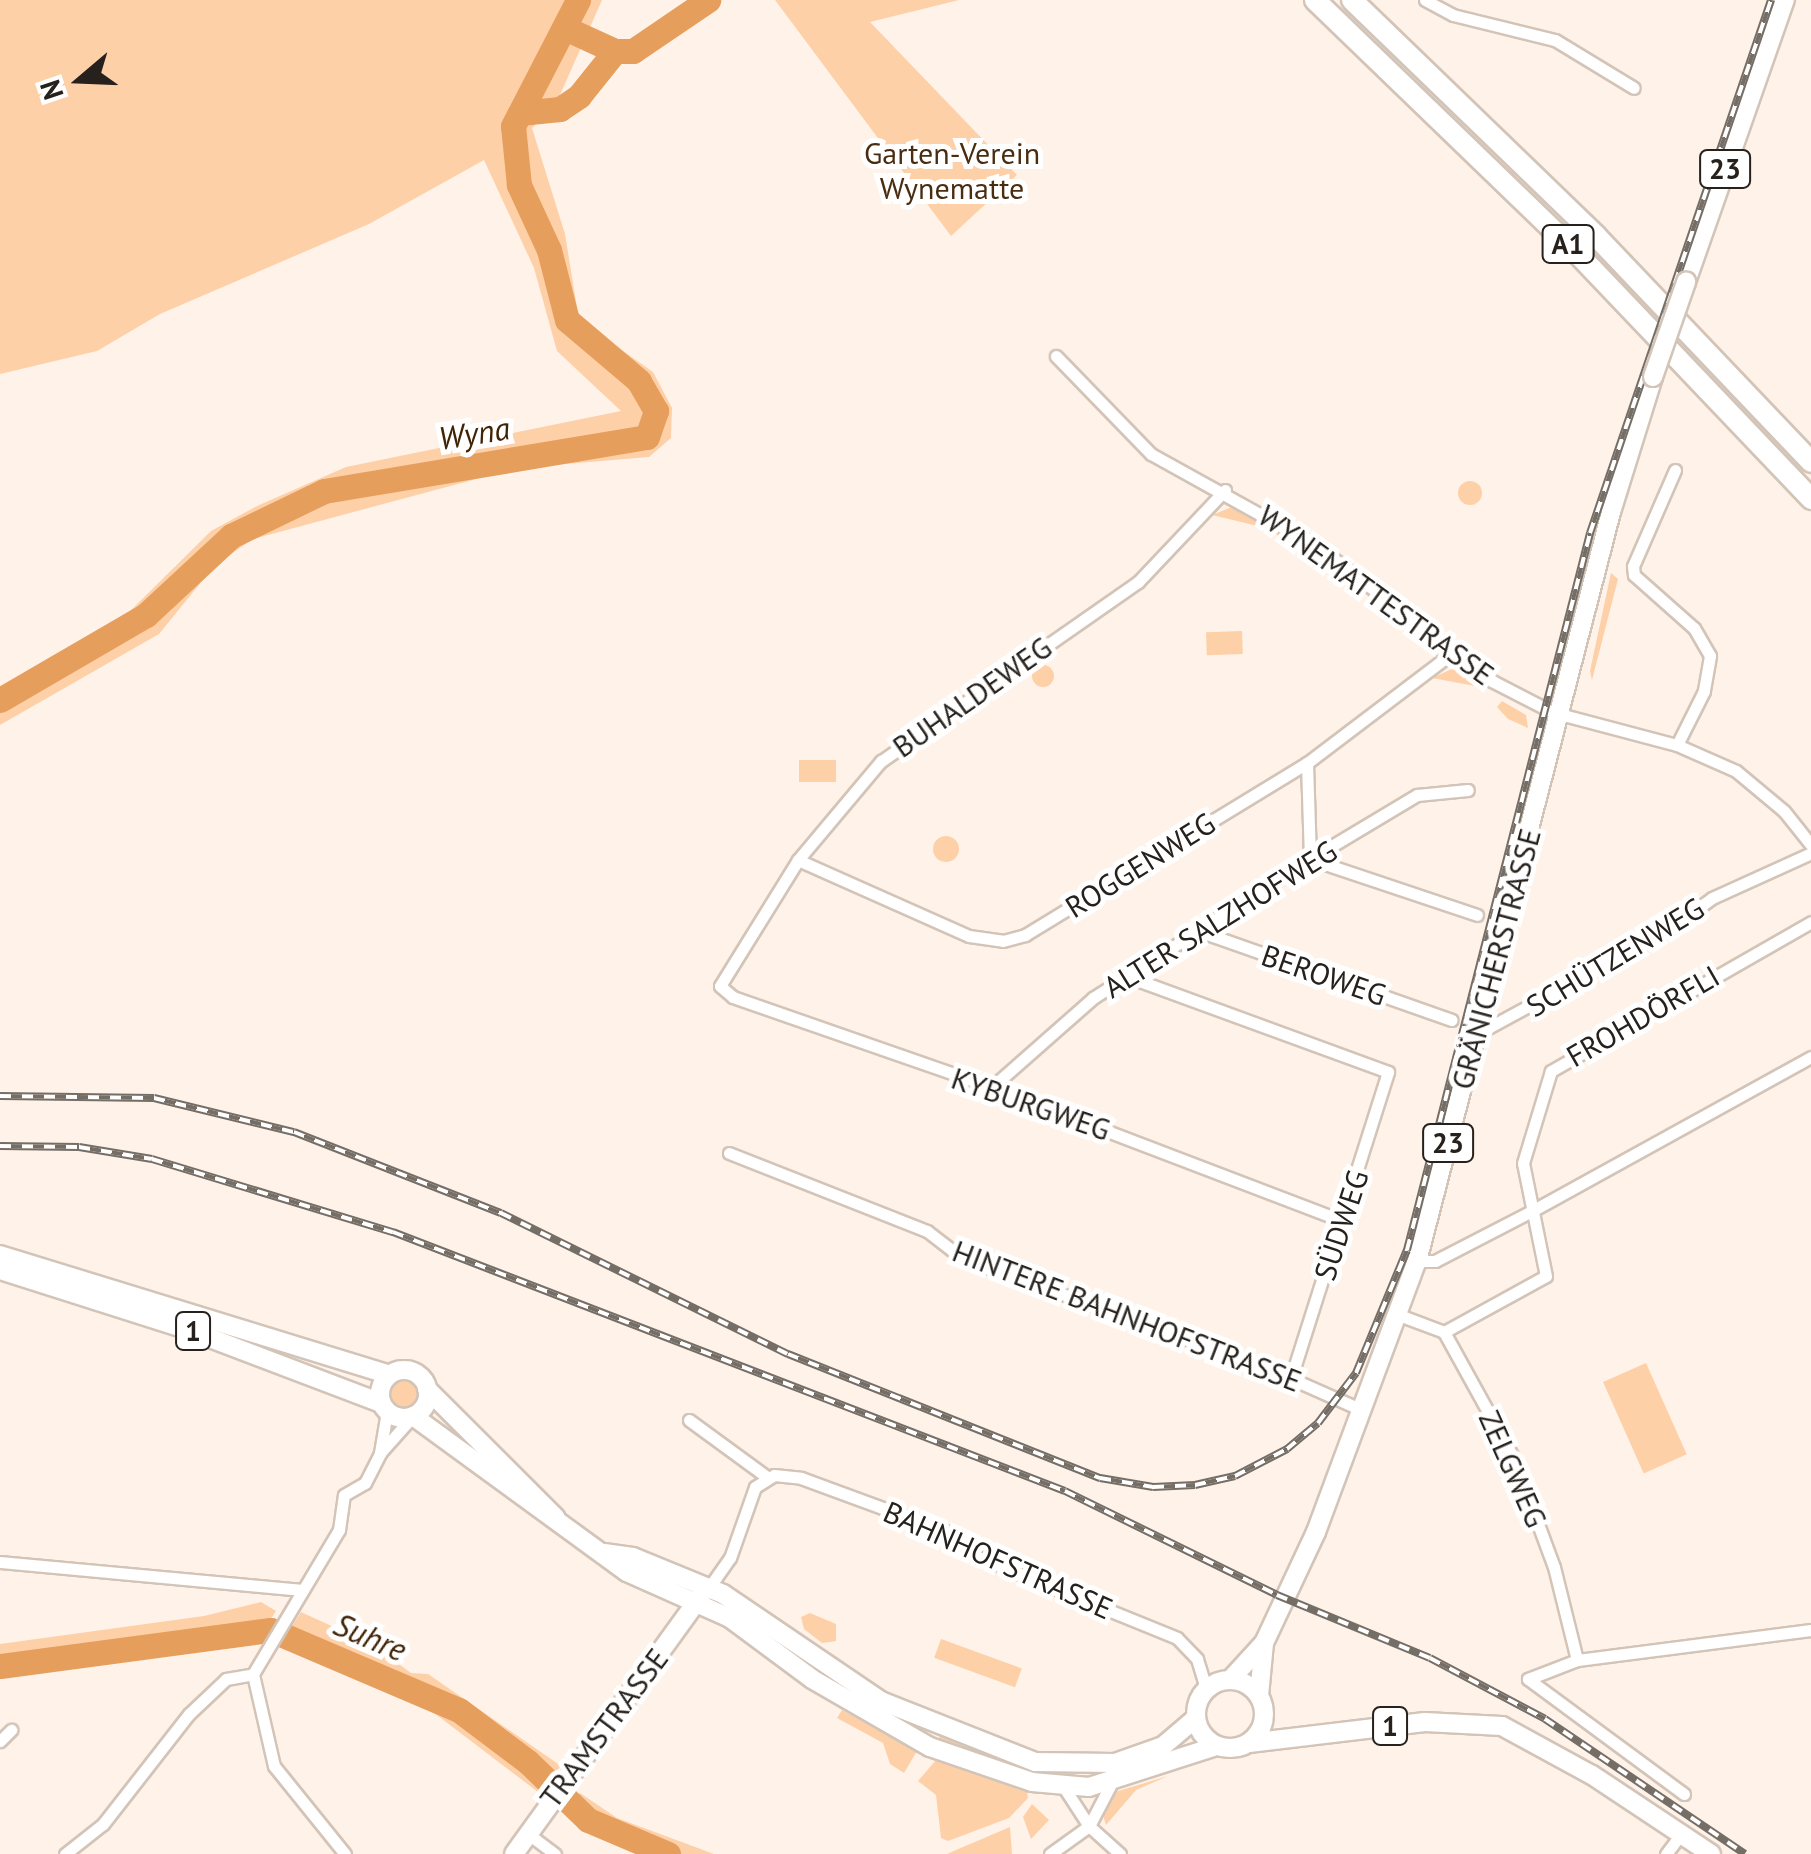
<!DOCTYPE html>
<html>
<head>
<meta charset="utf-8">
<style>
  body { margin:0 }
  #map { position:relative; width:1811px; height:1854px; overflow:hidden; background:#fff2e8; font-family:"PT Sans",sans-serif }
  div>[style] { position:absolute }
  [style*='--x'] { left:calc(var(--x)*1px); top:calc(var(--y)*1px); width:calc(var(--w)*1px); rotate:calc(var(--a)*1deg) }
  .green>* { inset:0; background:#fed0a8; transform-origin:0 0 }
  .round { border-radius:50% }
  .river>* { height:25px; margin:-12.5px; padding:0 12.5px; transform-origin:12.5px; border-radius:12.5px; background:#e69e5c }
  .roads { filter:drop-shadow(2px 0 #d3c4b8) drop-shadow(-2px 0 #d3c4b8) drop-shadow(0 2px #d3c4b8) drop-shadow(0 -2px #d3c4b8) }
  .street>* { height:11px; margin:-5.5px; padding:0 5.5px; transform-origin:5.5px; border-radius:5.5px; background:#fff }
  .primary>* { height:18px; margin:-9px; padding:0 9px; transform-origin:9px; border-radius:9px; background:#fff }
  .primary>.ring { margin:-9px; padding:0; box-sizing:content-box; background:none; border:18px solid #fff; border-radius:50% }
  .highway>* { height:20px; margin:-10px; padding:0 10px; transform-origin:10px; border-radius:10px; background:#fff }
  .rail>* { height:8px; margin-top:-4px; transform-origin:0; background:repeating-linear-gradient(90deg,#fff 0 11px,#756e67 0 22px); box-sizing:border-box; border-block:2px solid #756e67 }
  .bridges { filter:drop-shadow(2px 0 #d3c4b8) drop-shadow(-2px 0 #d3c4b8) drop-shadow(0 2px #d3c4b8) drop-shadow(0 -2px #d3c4b8) }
  .primary-bridge>* { height:18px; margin:-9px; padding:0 9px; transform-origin:9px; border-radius:9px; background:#fff }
  span { translate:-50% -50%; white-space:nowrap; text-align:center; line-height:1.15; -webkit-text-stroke:10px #fff; paint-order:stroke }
  .shield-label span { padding:2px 8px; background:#fff; border:2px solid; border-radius:8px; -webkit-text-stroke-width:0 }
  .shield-label { font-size:28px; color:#26211c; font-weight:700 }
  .park-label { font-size:30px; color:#4a2d10 }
  .street-label { font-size:30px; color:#26211c }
  .water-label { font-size:32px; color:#402406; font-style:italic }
  .north { position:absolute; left:30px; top:30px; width:100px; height:100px; -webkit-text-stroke:8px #fff; paint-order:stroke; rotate:251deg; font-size:28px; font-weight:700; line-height:40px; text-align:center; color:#26211c }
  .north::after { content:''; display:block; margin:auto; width:35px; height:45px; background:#26211c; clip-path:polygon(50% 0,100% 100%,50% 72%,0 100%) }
</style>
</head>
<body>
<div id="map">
  <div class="green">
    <i style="clip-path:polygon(0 0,602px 0,556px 104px,532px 128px,565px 234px,579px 320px,653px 372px,672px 408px,671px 438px,649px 457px,517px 468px,253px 539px,216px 564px,159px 634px,0 725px,0 691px,124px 617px,211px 531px,257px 506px,346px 467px,621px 411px,557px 351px,534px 268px,484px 160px,369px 224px,160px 314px,97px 351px,0 374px)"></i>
    <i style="clip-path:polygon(775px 0,959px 0,870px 22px,1017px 175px,951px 236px)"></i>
    <i class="round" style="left:1458px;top:481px;width:24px;height:24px"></i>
    <i style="clip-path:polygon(1232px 507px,1291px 538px,1335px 573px,1266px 528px,1212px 515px)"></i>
    <i style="clip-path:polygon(1611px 573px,1618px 579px,1592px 680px,1590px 671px)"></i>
    <i style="left:1242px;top:631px;width:23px;height:36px;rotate:88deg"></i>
    <i class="round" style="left:1032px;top:665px;width:22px;height:22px"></i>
    <i style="clip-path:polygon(1452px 669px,1469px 675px,1486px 688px,1432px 678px)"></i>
    <i style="clip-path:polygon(1502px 701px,1526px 715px,1528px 728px,1508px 719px,1497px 707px)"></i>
    <i style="left:799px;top:760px;width:37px;height:22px"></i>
    <i class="round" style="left:933px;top:836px;width:26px;height:26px"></i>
    <i style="left:1646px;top:1363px;width:100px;height:47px;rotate:66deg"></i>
    <i class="round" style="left:390px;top:1381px;width:28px;height:28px"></i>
    <i style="clip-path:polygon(261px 1602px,276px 1611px,253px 1645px,0 1678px,0 1644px,204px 1616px)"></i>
    <i style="clip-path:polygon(301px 1612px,373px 1645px,411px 1673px,428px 1674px,561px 1766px,538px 1792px,425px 1706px,281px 1643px)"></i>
    <i style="clip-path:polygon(810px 1613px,836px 1624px,836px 1641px,822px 1643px,804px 1629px,801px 1617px)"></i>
    <i style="left:941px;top:1639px;width:86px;height:20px;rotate:20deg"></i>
    <i style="clip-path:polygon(842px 1710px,917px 1751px,904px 1773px,890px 1764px,883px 1743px,837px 1718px)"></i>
    <i style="clip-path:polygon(942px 1732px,1060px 1771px,1061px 1775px,943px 1747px,936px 1744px)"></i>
    <i style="clip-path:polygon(936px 1760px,1027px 1792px,1028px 1798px,1009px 1818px,948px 1841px,941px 1838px,936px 1795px,918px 1781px)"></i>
    <i style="clip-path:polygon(1168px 1776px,1136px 1790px,1106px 1825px,1103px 1815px,1115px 1792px)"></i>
    <i style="clip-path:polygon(580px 1793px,617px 1818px,714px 1854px,649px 1854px,590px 1828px,567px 1807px)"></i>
    <i style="clip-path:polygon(1032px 1804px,1049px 1820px,1031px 1839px,1023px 1817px)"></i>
    <i style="clip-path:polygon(1010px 1827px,1012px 1854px,947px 1854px,956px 1850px)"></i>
  </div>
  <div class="river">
    <i style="--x:567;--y:29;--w:53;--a:24.6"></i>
    <i style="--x:520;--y:113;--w:40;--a:-5.7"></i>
    <i style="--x:560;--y:109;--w:23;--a:-34"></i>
    <i style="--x:579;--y:96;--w:58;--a:-51.3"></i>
    <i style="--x:615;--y:51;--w:18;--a:0"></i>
    <i style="--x:633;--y:51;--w:91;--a:-34.2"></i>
    <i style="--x:0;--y:700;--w:169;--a:-30.2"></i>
    <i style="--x:146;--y:615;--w:116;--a:-42.9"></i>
    <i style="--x:231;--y:536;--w:103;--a:-25.8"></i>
    <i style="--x:324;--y:491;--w:327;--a:-9.5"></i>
    <i style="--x:647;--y:437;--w:28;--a:-71"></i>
    <i style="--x:656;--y:411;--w:34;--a:-120"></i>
    <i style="--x:639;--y:381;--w:94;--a:-139.7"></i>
    <i style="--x:567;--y:320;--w:72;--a:-104.4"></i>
    <i style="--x:549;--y:250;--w:72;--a:-114.8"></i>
    <i style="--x:519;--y:185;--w:59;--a:-95.8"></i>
    <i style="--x:513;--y:126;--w:142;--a:-62.7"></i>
    <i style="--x:0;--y:1666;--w:273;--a:-7.6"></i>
    <i style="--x:271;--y:1630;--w:204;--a:23.1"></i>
    <i style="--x:459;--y:1710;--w:86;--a:37"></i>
    <i style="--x:528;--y:1762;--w:83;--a:44"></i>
    <i style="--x:588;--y:1820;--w:87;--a:23"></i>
  </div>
  <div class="roads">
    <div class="street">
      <i style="--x:1425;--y:0;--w:32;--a:28"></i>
      <i style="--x:1453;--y:15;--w:105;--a:13.8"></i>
      <i style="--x:1555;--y:40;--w:92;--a:31.3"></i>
      <i style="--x:1056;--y:356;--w:136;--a:45.9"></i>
      <i style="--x:1151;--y:454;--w:190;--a:29"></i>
      <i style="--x:1317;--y:546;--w:221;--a:37.6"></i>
      <i style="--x:1492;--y:681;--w:68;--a:27.3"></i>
      <i style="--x:1552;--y:712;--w:129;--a:14.8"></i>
      <i style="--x:1677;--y:745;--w:64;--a:23.8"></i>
      <i style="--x:1736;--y:771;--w:62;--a:39.8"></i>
      <i style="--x:1784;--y:811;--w:43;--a:51.5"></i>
      <i style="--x:1675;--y:470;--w:105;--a:113.6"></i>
      <i style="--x:1633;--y:566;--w:9;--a:84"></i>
      <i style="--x:1634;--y:575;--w:80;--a:41.5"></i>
      <i style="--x:1694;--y:628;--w:32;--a:60"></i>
      <i style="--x:1710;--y:656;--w:36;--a:100"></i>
      <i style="--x:1704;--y:691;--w:60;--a:116.6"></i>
      <i style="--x:1225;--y:490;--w:127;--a:133.4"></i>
      <i style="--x:1138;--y:582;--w:313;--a:145.1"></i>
      <i style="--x:881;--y:761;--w:129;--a:130"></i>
      <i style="--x:798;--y:860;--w:148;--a:121.8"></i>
      <i style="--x:720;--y:986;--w:17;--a:40"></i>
      <i style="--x:733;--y:997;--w:274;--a:19.2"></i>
      <i style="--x:992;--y:1087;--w:376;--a:20.9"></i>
      <i style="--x:1307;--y:763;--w:96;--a:88.2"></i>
      <i style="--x:1310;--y:859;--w:176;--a:18.5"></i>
      <i style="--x:798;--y:860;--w:187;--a:24"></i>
      <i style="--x:969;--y:936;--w:34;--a:8"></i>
      <i style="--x:1003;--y:941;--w:23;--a:-15"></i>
      <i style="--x:1025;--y:935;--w:330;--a:-31.4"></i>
      <i style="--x:1307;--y:763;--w:183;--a:-37.2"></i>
      <i style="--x:1196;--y:930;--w:271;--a:19.4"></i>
      <i style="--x:1126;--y:976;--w:279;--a:20.1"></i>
      <i style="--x:1388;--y:1072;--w:320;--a:107.6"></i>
      <i style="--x:1475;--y:1035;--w:222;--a:-28.5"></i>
      <i style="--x:1670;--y:929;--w:52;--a:-36.4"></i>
      <i style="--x:1712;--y:898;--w:109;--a:-24.4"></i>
      <i style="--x:992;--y:1087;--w:135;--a:-41.4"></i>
      <i style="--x:1093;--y:998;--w:258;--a:-32.6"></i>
      <i style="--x:1310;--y:859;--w:125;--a:-30.9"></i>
      <i style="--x:1417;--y:795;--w:51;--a:-5.6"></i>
      <i style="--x:729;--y:1153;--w:213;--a:21.5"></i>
      <i style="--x:927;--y:1231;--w:44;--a:37.6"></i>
      <i style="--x:962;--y:1258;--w:322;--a:19.8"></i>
      <i style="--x:1265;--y:1367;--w:104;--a:23.9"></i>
      <i style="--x:1417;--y:1261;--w:18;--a:0"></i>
      <i style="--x:1435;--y:1261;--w:107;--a:-27.3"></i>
      <i style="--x:1530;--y:1212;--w:321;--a:-28.9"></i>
      <i style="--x:1399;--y:1315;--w:48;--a:20.7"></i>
      <i style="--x:1444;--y:1332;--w:145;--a:61.1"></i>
      <i style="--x:1514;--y:1459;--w:115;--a:69.7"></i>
      <i style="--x:1554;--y:1567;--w:96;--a:76.1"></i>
      <i style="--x:1444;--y:1332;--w:116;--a:-28.8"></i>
      <i style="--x:1546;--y:1276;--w:115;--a:-101.5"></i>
      <i style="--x:1523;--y:1163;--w:96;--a:-73.1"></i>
      <i style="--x:1551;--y:1071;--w:300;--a:-29.8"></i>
      <i style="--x:689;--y:1420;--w:97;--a:36.2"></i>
      <i style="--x:380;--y:1453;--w:50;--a:-48.3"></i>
      <i style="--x:0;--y:1562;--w:301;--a:5.3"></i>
      <i style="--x:708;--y:1589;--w:38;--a:-55"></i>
      <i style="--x:730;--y:1558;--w:75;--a:-70.6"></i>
      <i style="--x:755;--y:1487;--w:22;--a:-32"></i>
      <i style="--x:774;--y:1475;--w:27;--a:6"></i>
      <i style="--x:801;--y:1478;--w:168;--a:20.2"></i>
      <i style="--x:959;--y:1536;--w:16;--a:75"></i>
      <i style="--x:963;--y:1551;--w:231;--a:22.1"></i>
      <i style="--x:1177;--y:1638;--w:29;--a:46"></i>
      <i style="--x:1197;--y:1659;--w:31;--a:73"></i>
      <i style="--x:0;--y:1741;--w:16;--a:-45"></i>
      <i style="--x:1063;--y:1786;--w:48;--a:57"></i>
      <i style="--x:1089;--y:1826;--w:42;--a:42.1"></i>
      <i style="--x:1684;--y:1794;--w:194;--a:-143.6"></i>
      <i style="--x:1528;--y:1679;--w:53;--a:-21.2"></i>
      <i style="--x:1577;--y:1660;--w:236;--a:-7.3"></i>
      <i style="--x:527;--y:1833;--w:35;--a:37"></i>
      <i style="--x:65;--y:1854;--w:48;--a:-38.3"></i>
      <i style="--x:103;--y:1824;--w:140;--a:-52"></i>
      <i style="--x:189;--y:1714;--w:51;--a:-43.4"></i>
      <i style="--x:226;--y:1679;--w:27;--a:-10"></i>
      <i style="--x:345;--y:1854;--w:113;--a:-128.9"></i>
      <i style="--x:274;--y:1766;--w:94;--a:-102.9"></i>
      <i style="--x:253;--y:1674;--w:168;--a:-59.2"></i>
      <i style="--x:339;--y:1530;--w:35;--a:-82"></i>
      <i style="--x:344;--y:1495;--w:24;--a:-30"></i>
      <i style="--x:365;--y:1483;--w:34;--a:-63"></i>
      <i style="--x:380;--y:1453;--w:43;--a:-80.5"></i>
      <i style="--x:1050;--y:1854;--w:48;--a:-35.7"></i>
      <i style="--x:1089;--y:1826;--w:47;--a:-62.4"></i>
      <i style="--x:1666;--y:1854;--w:26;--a:-53"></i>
    </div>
    <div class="primary">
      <i style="--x:1686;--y:282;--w:299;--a:-70.7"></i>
      <i style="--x:0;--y:1255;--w:407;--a:17.1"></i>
      <i style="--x:0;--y:1270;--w:198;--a:17.6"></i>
      <i style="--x:189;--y:1330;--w:205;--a:20.8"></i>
      <i class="ring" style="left:380px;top:1370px;width:30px;height:30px"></i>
      <i style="--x:427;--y:1389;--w:182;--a:45"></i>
      <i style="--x:413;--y:1416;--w:265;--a:36.1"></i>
      <i style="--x:627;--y:1572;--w:113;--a:24.1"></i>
      <i style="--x:730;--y:1618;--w:102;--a:36.6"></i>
      <i style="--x:812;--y:1679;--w:136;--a:30"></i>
      <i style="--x:930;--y:1747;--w:108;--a:18.9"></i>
      <i style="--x:1032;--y:1782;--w:57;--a:5"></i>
      <i style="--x:1089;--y:1787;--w:134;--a:-17.8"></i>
      <i style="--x:604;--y:1553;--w:29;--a:8"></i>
      <i style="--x:633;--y:1557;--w:97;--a:22.3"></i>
      <i style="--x:723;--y:1594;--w:191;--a:34.1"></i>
      <i style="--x:881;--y:1701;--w:166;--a:21.6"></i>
      <i style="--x:1035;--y:1762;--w:80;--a:0.7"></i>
      <i style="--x:1115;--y:1763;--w:51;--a:-19.5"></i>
      <i style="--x:1163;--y:1746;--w:43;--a:-40.3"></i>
      <i class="ring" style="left:1196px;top:1680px;width:50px;height:50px"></i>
      <i style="--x:1230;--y:1680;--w:50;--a:-47.4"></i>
      <i style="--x:1264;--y:1643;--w:123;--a:-64.9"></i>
      <i style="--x:1316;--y:1532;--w:289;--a:-69.6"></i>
      <i style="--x:1417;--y:1261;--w:774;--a:-75.48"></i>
      <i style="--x:1611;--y:512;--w:141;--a:-72.7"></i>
      <i style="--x:1259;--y:1696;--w:53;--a:-84.6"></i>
      <i style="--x:1249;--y:1743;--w:177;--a:-6.8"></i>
      <i style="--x:1425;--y:1722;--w:77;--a:3"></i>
      <i style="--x:1502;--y:1726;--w:102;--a:28.6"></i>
      <i style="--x:1592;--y:1775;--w:143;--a:33.6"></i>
      <i style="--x:514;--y:1854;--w:319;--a:-54.1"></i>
    </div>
    <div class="highway">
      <i style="--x:1315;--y:0;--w:364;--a:44"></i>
      <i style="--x:1577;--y:253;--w:340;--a:46.4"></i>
      <i style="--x:1352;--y:0;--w:339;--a:44"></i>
      <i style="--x:1596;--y:236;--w:312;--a:46.4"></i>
    </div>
  </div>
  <div class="rail">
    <i style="--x:0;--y:1096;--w:154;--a:0.7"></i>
    <i style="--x:154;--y:1098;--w:144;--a:13.7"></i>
    <i style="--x:294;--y:1132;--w:222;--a:21.4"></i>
    <i style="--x:501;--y:1213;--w:320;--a:26.2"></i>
    <i style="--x:788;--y:1354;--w:336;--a:21.7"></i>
    <i style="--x:1100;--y:1478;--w:54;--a:9.6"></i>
    <i style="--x:1153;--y:1487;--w:42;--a:-2.7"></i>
    <i style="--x:1195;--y:1485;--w:41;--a:-12.7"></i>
    <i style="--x:1235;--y:1476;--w:59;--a:-27.4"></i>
    <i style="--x:1287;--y:1449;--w:40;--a:-40"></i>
    <i style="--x:1318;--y:1423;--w:63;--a:-52.8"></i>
    <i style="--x:1356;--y:1373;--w:133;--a:-67.5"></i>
    <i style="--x:1407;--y:1250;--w:740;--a:-75.68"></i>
    <i style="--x:1590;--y:533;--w:563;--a:-71.24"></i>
    <i style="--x:0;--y:1146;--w:79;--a:0.7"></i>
    <i style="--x:79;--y:1147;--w:74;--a:9.3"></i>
    <i style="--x:152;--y:1159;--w:252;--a:16.9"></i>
    <i style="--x:393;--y:1232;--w:720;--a:21.08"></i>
    <i style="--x:1065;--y:1491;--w:236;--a:26.1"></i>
    <i style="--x:1277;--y:1595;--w:165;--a:22.4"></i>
    <i style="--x:1430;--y:1658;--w:130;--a:27.9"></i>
    <i style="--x:1545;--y:1719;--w:241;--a:34"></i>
  </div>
  <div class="bridges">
    <div class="primary-bridge">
      <i style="--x:1653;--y:377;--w:101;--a:-70.8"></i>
    </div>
  </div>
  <div class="shield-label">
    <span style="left:1725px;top:169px">23</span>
    <span style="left:1568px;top:244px">A1</span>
    <span style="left:1448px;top:1143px">23</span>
    <span style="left:193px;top:1331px">1</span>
    <span style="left:1390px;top:1726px">1</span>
  </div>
  <div class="park-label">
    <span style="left:952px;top:170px">Garten-Verein<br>Wynematte</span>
  </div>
  <div class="street-label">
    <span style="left:1376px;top:595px;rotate:36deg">WYNEMATTESTRASSE</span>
    <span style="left:972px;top:697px;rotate:-35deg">BUHALDEWEG</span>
    <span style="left:1140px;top:865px;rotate:-32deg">ROGGENWEG</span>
    <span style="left:1220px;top:919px;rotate:-32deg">ALTER SALZHOFWEG</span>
    <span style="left:1615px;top:957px;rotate:-31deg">SCHÜTZENWEG</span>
    <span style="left:1496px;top:959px;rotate:-75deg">GRÄNICHERSTRASSE</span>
    <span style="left:1324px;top:975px;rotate:19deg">BEROWEG</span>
    <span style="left:1643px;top:1016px;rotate:-30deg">FROHDÖRFLI</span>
    <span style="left:1031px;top:1104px;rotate:19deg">KYBURGWEG</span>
    <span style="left:1341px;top:1225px;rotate:-72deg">SÜDWEG</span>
    <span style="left:1127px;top:1316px;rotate:21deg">HINTERE BAHNHOFSTRASSE</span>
    <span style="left:1513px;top:1469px;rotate:66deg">ZELGWEG</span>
    <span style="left:998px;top:1560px;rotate:24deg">BAHNHOFSTRASSE</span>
    <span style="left:604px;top:1728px;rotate:-53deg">TRAMSTRASSE</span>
  </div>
  <div class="water-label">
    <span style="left:474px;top:433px;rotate:-9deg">Wyna</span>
    <span style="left:370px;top:1637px;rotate:23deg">Suhre</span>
  </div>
  <div class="north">N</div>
</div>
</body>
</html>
